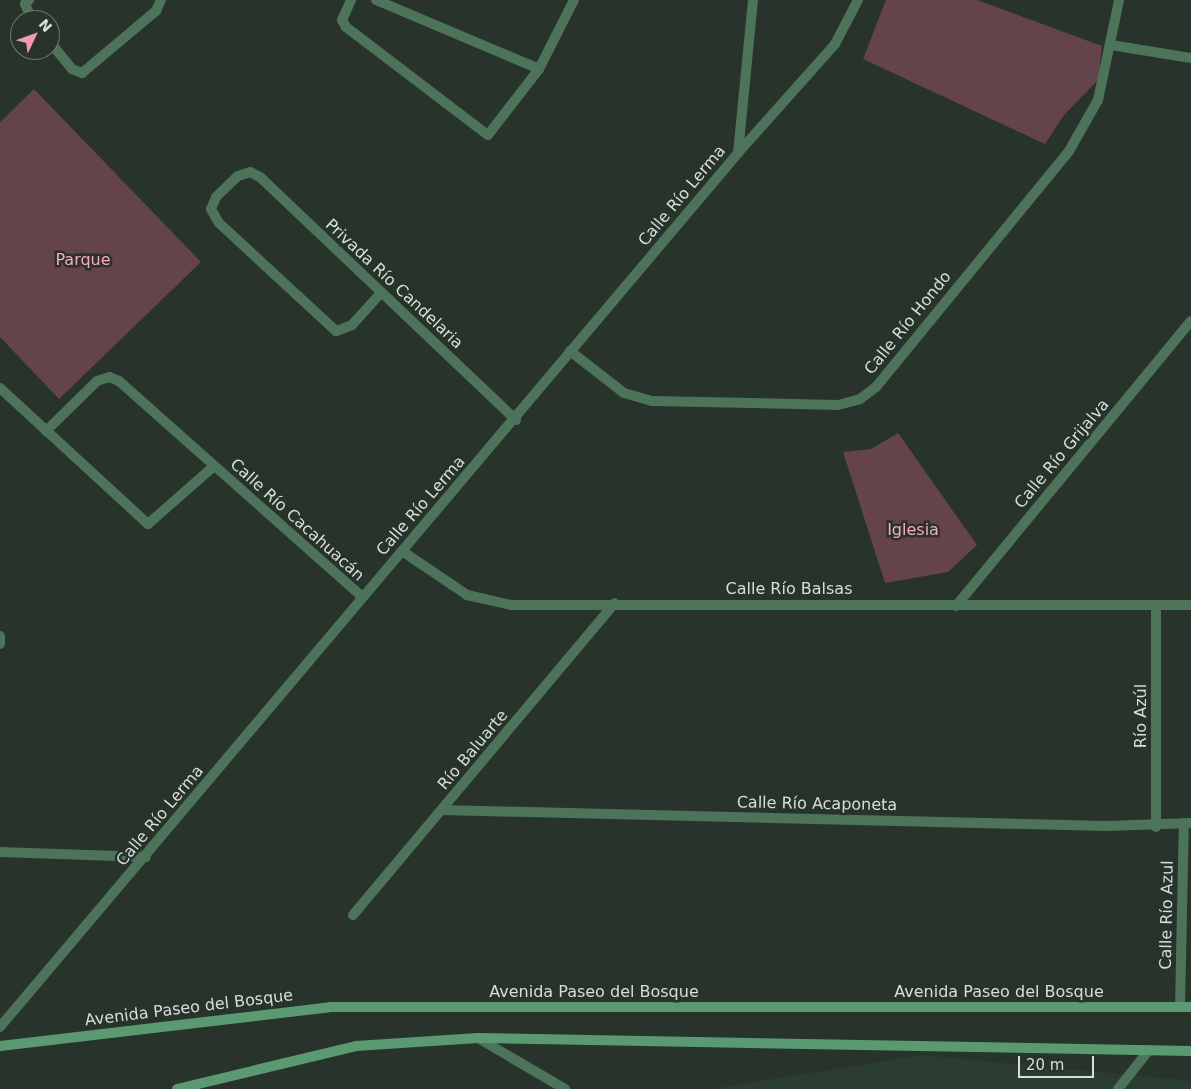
<!DOCTYPE html>
<html>
<head>
<meta charset="utf-8">
<style>
  body { margin:0 }
  #map { position:relative; width:1191px; height:1089px; overflow:hidden; background:#27332b; font-family:"DejaVu Sans",sans-serif }
  div>[style] { position:absolute }
  [style*='--x'] { left:calc(var(--x)*1px); top:calc(var(--y)*1px); width:calc(var(--w)*1px); rotate:calc(var(--a)*1deg) }
  .built>* { inset:0; background:#2b3d31 }
  .green>* { inset:0; background:#65434a }
  .service>* { height:10px; margin:-5px; padding:0 5px; transform-origin:5px; border-radius:5px; background:#4d735b }
  .pedestrian>* { height:10px; margin:-5px; padding:0 5px; transform-origin:5px; border-radius:5px; background:#4d735b }
  .minor>* { height:10px; margin:-5px; padding:0 5px; transform-origin:5px; border-radius:5px; background:#4d735b }
  .secondary>* { height:10px; margin:-5px; padding:0 5px; transform-origin:5px; border-radius:5px; background:#5b9973 }
  span { translate:-50% -50%; white-space:nowrap; text-align:center; line-height:1.15; -webkit-text-stroke:5px #27332b; paint-order:stroke }
  .street-label { font-size:16px; color:#d7dfda }
  .park-label { font-size:16px; color:#fbaabb }
  .north { position:absolute; left:10px; top:10px; width:50px; height:50px; box-sizing:border-box; background:#27332b; border:1px solid #6d7871; border-radius:50%; rotate:48deg; font-size:14px; font-weight:700; line-height:20px; text-align:center; color:#d7dfda }
  .north::after { content:''; display:block; margin:auto; width:18px; height:22px; background:#f29aad; clip-path:polygon(50% 0,100% 100%,50% 72%,0 100%) }
  .scale { position:absolute; left:1018px; top:1056px; width:76px; height:22px; box-sizing:border-box; border:2px solid #d7dfda; border-top:0; padding-left:6px; font-size:15px; line-height:18px; white-space:nowrap; color:#d7dfda; -webkit-text-stroke:4px #27332b; paint-order:stroke }
</style>
</head>
<body>
<div id="map">
  <div class="built">
    <i style="clip-path:polygon(921px 1055px,1184px 1080px,1191px 1083px,1191px 1089px,712px 1089px)"></i>
  </div>
  <div class="green">
    <i style="clip-path:polygon(886px 0,977px 0,1102px 46px,1098px 80px,1064px 115px,1045px 144px,863px 59px)"></i>
    <i style="clip-path:polygon(34px 89px,201px 262px,59px 399px,0 337px,0 122px)"></i>
    <i style="clip-path:polygon(898px 433px,977px 545px,948px 572px,885px 583px,843px 452px,871px 449px)"></i>
  </div>
  <div class="service">
    <i style="--x:478;--y:1038;--w:101;--a:30.4"></i>
    <i style="--x:1118;--y:1089;--w:50;--a:-51.5"></i>
  </div>
  <div class="pedestrian">
    <i style="--x:1180;--y:1007;--w:184;--a:-88.8"></i>
  </div>
  <div class="minor">
    <i style="--x:29;--y:0;--w:6;--a:135"></i>
    <i style="--x:25;--y:4;--w:17;--a:66"></i>
    <i style="--x:351;--y:0;--w:22;--a:114"></i>
    <i style="--x:342;--y:20;--w:8;--a:60"></i>
    <i style="--x:346;--y:27;--w:178;--a:37.3"></i>
    <i style="--x:488;--y:135;--w:83;--a:-52.3"></i>
    <i style="--x:539;--y:69;--w:77;--a:-63.1"></i>
    <i style="--x:376;--y:0;--w:177;--a:22.9"></i>
    <i style="--x:50;--y:42;--w:35;--a:51"></i>
    <i style="--x:72;--y:69;--w:11;--a:22"></i>
    <i style="--x:82;--y:73;--w:97;--a:-40"></i>
    <i style="--x:156;--y:11;--w:12;--a:-66"></i>
    <i style="--x:1111;--y:45;--w:81;--a:9.2"></i>
    <i style="--x:738;--y:153;--w:154;--a:-84.4"></i>
    <i style="--x:380;--y:294;--w:42;--a:132.1"></i>
    <i style="--x:352;--y:325;--w:17;--a:159"></i>
    <i style="--x:336;--y:331;--w:159;--a:-137.3"></i>
    <i style="--x:219;--y:223;--w:16;--a:-120"></i>
    <i style="--x:211;--y:209;--w:13;--a:-67"></i>
    <i style="--x:216;--y:197;--w:30;--a:-44"></i>
    <i style="--x:238;--y:176;--w:13;--a:-18"></i>
    <i style="--x:250;--y:172;--w:11;--a:27"></i>
    <i style="--x:260;--y:177;--w:353;--a:43.5"></i>
    <i style="--x:570;--y:351;--w:68;--a:37.9"></i>
    <i style="--x:624;--y:393;--w:29;--a:16"></i>
    <i style="--x:652;--y:401;--w:186;--a:1.2"></i>
    <i style="--x:838;--y:405;--w:23;--a:-15"></i>
    <i style="--x:860;--y:399;--w:20;--a:-37"></i>
    <i style="--x:876;--y:387;--w:305;--a:-50.7"></i>
    <i style="--x:1069;--y:151;--w:59;--a:-60.4"></i>
    <i style="--x:1098;--y:100;--w:102;--a:-78.1"></i>
    <i style="--x:0;--y:388;--w:201;--a:42.6"></i>
    <i style="--x:148;--y:524;--w:88;--a:-41.3"></i>
    <i style="--x:46;--y:431;--w:71;--a:-44.4"></i>
    <i style="--x:97;--y:381;--w:13;--a:-18"></i>
    <i style="--x:109;--y:377;--w:11;--a:22"></i>
    <i style="--x:119;--y:381;--w:324;--a:41.6"></i>
    <i style="--x:402;--y:551;--w:78;--a:34.1"></i>
    <i style="--x:467;--y:595;--w:45;--a:12.8"></i>
    <i style="--x:511;--y:605;--w:680;--a:0"></i>
    <i style="--x:1156;--y:605;--w:222;--a:90"></i>
    <i style="--x:956;--y:606;--w:369;--a:-50.5"></i>
    <i style="--x:0;--y:636;--w:8;--a:90"></i>
    <i style="--x:442;--y:810;--w:665;--a:1.38"></i>
    <i style="--x:1107;--y:826;--w:84;--a:-2"></i>
    <i style="--x:0;--y:852;--w:146;--a:2"></i>
    <i style="--x:353;--y:915;--w:407;--a:-50"></i>
    <i style="--x:0;--y:1027;--w:1144;--a:-49.82"></i>
    <i style="--x:738;--y:153;--w:146;--a:-48.3"></i>
    <i style="--x:835;--y:44;--w:50;--a:-62.4"></i>
  </div>
  <div class="secondary">
    <i style="--x:0;--y:1046;--w:332;--a:-6.7"></i>
    <i style="--x:330;--y:1007;--w:861;--a:0"></i>
    <i style="--x:177;--y:1089;--w:184;--a:-13.5"></i>
    <i style="--x:356;--y:1046;--w:122;--a:-3.8"></i>
    <i style="--x:478;--y:1038;--w:713;--a:1.04"></i>
  </div>
  <div class="street-label">
    <span style="left:682px;top:196px;rotate:-50deg">Calle Río Lerma</span>
    <span style="left:394px;top:284px;rotate:43deg">Privada Río Candelaria</span>
    <span style="left:908px;top:323px;rotate:-51deg">Calle Río Hondo</span>
    <span style="left:1062px;top:454px;rotate:-50deg">Calle Río Grijalva</span>
    <span style="left:421px;top:506px;rotate:-49deg">Calle Río Lerma</span>
    <span style="left:297px;top:520px;rotate:42deg">Calle Río Cacahuacán</span>
    <span style="left:789px;top:589px">Calle Río Balsas</span>
    <span style="left:1141px;top:716px;rotate:-90deg">Río Azúl</span>
    <span style="left:473px;top:750px;rotate:-50deg">Río Baluarte</span>
    <span style="left:817px;top:804px;rotate:1deg">Calle Río Acaponeta</span>
    <span style="left:160px;top:816px;rotate:-50deg">Calle Río Lerma</span>
    <span style="left:1167px;top:915px;rotate:-89deg">Calle Río Azul</span>
    <span style="left:594px;top:992px">Avenida Paseo del Bosque</span>
    <span style="left:999px;top:992px">Avenida Paseo del Bosque</span>
    <span style="left:189px;top:1008px;rotate:-7deg">Avenida Paseo del Bosque</span>
  </div>
  <div class="park-label">
    <span style="left:83px;top:260px">Parque</span>
    <span style="left:913px;top:530px">Iglesia</span>
  </div>
  <div class="north">N</div>
  <div class="scale">20 m</div>
</div>
</body>
</html>
